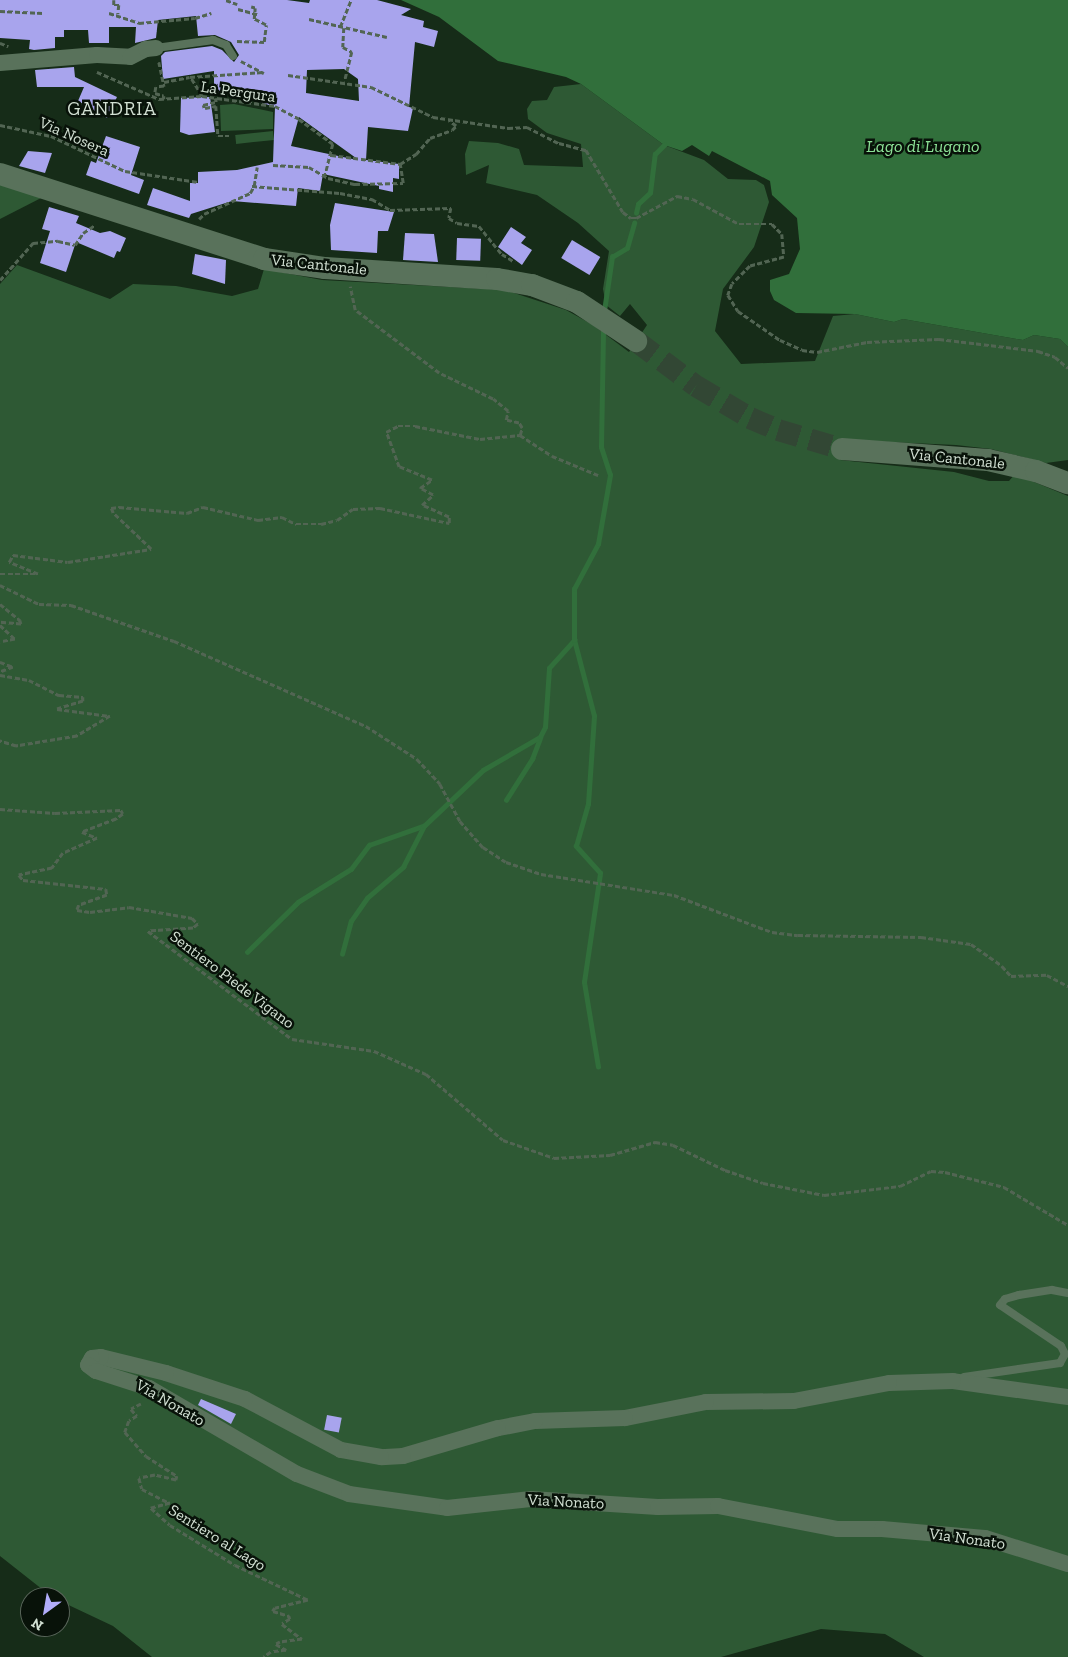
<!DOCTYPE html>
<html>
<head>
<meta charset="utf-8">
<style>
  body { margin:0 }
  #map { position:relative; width:1068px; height:1657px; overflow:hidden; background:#162c18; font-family:"Zilla Slab",serif }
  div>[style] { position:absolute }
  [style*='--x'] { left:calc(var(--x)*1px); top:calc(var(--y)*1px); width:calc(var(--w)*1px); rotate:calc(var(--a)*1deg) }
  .green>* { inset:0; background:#2e5934; transform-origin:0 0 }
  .water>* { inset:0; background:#316f3b }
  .stream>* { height:4.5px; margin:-2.25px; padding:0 2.25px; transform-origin:2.25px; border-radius:2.25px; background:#316f3b }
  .building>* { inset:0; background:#a8a4ed; transform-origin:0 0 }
  .secondary-tunnel>* { height:22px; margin-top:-11px; transform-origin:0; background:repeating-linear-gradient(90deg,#324734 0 22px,transparent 0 33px) }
  .path>* { height:2.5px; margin-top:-1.25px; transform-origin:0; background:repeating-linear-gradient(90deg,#526553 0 5px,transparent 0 7.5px) }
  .lane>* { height:8px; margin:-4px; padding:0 4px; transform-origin:4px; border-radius:4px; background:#59725b }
  .street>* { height:16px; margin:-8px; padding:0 8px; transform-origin:8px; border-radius:8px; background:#59725b }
  .secondary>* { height:22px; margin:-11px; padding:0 11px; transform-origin:11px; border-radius:11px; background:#59725b }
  span { translate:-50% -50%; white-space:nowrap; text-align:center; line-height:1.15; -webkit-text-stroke:5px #081209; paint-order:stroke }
  .street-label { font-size:16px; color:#d3e1d4 }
  .water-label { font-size:18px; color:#8ce196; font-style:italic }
  .quarter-label { font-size:19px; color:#d3e1d4; letter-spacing:1px }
  .north { position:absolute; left:20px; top:1587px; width:50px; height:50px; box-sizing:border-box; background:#081209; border:1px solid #59655a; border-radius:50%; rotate:212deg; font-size:14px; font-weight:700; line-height:20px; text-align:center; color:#d3e1d4 }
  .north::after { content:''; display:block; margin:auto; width:18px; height:22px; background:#b1adfa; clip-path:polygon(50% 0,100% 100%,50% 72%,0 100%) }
</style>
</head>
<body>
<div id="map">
  <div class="green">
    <i style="clip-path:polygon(581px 84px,664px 145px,704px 160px,728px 179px,756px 180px,764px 185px,769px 202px,754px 247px,723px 289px,715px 331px,741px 364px,815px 361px,833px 316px,855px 314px,894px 322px,903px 319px,1023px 340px,1034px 335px,1060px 339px,1068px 347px,1068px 460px,1046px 463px,991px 449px,956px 445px,844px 440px,840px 460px,954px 472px,989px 481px,1009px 481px,1015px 474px,1068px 496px,1068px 1657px,924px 1657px,885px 1634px,821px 1629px,721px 1657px,152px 1657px,113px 1626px,60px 1601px,60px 1597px,52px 1597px,0 1556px,0 284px,17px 265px,110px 299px,133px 284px,176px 286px,232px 296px,258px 289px,264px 269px,322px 280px,505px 290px,566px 310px,593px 325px,629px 352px,647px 325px,630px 304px,620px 316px,606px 305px,603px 289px,609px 251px,578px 223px,537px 195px,486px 183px,489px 165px,466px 175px,465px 154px,469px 141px,498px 143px,519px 149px,524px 165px,583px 167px,581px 144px,547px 133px,528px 119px,527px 109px,532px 101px,547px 100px,554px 87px)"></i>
    <i style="clip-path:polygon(234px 104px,273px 112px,273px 129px,221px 131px,220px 105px)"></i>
    <i style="left:273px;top:131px;width:9px;height:38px;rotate:84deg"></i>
    <i style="clip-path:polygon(0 184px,43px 197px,0 219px)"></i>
  </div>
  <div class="water">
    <i style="clip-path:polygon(401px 0,1068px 0,1068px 347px,1060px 339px,1034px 335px,1023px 340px,903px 319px,894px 322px,855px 314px,796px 313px,774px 300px,770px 291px,770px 280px,789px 274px,800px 249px,797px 218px,772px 195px,770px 181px,712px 151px,709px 156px,692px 145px,682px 151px,664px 145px,581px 84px,566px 77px,498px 61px,439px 17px)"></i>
  </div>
  <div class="stream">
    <i style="--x:636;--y:213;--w:9;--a:-77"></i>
    <i style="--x:638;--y:204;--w:16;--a:-43"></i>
    <i style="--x:650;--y:193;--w:39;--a:-83"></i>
    <i style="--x:655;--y:154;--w:13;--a:-45"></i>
    <i style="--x:604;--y:311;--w:55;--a:-81.6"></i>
    <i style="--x:612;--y:257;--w:17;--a:-31"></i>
    <i style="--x:627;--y:248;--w:26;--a:-74"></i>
    <i style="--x:506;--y:800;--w:49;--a:-57.6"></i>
    <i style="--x:532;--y:759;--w:22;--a:-69"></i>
    <i style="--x:247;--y:952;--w:71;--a:-44.4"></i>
    <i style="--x:298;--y:902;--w:62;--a:-31.9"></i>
    <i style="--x:351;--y:869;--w:30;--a:-53"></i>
    <i style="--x:369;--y:845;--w:57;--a:-19.4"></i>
    <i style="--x:342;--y:954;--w:34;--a:-75"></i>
    <i style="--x:351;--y:921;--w:28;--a:-55"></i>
    <i style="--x:367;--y:898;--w:48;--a:-40.7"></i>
    <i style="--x:403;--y:867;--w:46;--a:-62.9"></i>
    <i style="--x:424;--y:826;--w:81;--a:-43.5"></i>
    <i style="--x:483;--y:770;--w:66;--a:-30.1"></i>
    <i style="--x:540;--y:737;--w:11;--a:-63"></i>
    <i style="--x:545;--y:727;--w:59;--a:-86.1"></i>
    <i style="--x:549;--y:668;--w:38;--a:-48"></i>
    <i style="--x:598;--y:1067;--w:86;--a:-99.4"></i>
    <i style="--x:584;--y:982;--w:110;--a:-81.6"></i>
    <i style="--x:600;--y:873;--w:36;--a:-132"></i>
    <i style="--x:576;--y:846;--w:44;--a:-74.1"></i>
    <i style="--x:588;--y:804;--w:88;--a:-86.1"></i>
    <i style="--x:594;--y:716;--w:79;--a:-104.7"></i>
    <i style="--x:574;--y:640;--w:51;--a:-90"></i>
    <i style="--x:574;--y:589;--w:51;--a:-61.9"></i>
    <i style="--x:598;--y:544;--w:70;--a:-80.1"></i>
    <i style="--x:610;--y:475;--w:29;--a:-108"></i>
    <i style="--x:601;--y:447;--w:119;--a:-89"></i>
  </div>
  <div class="building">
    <i style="clip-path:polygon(evenodd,0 0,287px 0,309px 3px,310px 0,377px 0,411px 9px,401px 15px,424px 21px,423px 27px,438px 31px,434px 47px,415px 42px,409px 107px,413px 108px,408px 131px,368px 127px,366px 160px,399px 164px,399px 179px,393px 178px,393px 192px,379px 189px,379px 186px,323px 174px,320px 191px,298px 188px,296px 206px,232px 201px,191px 214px,189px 218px,147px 205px,153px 188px,190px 201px,190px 183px,198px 183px,198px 172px,237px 170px,273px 162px,275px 107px,229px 92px,214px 93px,214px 71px,163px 79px,161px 56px,165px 52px,212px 46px,222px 50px,234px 62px,239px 55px,231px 42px,215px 35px,198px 36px,196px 16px,158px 20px,156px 38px,135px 43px,136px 27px,109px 27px,109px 43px,89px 43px,88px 30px,64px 30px,64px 37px,55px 37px,55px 48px,34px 50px,29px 49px,30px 40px,0 38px,0 0,344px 69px,358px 79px,359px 101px,306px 93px,307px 70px,344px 69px,0 0,299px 117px,356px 158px,357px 160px,291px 146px,299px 117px)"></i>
    <i style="clip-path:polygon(74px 67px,75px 77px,117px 97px,107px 118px,78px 101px,84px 87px,37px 87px,35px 70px)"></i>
    <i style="clip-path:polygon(210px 97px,215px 132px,189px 135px,180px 132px,181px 98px)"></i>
    <i style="clip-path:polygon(106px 136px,140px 147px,131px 175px,144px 180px,139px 194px,86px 175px,91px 161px,96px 163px)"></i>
    <i style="clip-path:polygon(28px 151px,52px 153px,45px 173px,19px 166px)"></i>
    <i style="clip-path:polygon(335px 203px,394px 212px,388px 231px,378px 231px,377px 253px,331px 250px,330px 225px)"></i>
    <i style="clip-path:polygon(49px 207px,79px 216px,76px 223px,100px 233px,110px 231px,126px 238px,120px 252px,117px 251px,114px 258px,76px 242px,66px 272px,40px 263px,50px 231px,42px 229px)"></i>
    <i style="clip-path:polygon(511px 227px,526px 237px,521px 243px,532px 250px,522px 265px,498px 247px)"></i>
    <i style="clip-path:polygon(405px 233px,434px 234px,438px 262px,403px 260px)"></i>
    <i style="left:457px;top:238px;width:24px;height:22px;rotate:2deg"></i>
    <i style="left:572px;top:240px;width:33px;height:21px;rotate:31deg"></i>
    <i style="clip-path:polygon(195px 254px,226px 260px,225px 284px,192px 274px)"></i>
    <i style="clip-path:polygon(201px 1399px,236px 1414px,231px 1424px,198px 1405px)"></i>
    <i style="left:327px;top:1415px;width:15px;height:15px;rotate:11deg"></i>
  </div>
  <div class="secondary-tunnel">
    <i style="--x:636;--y:341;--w:75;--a:36.9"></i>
    <i style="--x:696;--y:386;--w:63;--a:30.7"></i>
    <i style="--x:750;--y:418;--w:30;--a:23"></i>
    <i style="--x:778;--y:430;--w:67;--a:16.5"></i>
  </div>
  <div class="path">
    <i style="--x:114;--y:0;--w:5;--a:90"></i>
    <i style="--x:114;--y:5;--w:5;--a:0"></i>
    <i style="--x:119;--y:5;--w:9;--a:96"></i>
    <i style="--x:226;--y:0;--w:12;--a:20"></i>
    <i style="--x:238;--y:9;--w:20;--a:15"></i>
    <i style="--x:0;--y:11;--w:43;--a:2.7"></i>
    <i style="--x:109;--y:13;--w:32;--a:18"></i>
    <i style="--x:139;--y:23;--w:56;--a:-5.1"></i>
    <i style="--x:195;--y:18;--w:17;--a:-17"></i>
    <i style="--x:309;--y:19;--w:80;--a:13"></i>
    <i style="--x:340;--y:27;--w:29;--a:-68"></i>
    <i style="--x:344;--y:28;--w:19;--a:93"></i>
    <i style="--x:343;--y:47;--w:10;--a:29"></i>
    <i style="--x:352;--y:52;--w:30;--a:104"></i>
    <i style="--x:237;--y:41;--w:27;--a:2"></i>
    <i style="--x:264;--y:42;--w:17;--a:-83"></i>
    <i style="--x:266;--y:25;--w:13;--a:-153"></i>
    <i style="--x:254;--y:19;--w:11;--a:-85"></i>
    <i style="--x:255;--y:8;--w:4;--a:-166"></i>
    <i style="--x:0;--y:43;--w:9;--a:21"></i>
    <i style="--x:241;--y:61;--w:26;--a:28"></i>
    <i style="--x:159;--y:62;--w:25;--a:78"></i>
    <i style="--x:164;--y:86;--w:8;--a:173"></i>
    <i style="--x:156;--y:87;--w:6;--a:99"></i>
    <i style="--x:155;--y:93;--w:9;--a:18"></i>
    <i style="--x:164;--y:96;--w:3;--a:90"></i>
    <i style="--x:97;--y:72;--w:68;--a:23.5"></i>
    <i style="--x:159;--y:99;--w:43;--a:-4"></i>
    <i style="--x:202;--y:96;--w:74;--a:7.8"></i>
    <i style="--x:275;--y:106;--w:27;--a:28"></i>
    <i style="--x:299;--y:119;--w:42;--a:36.3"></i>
    <i style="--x:333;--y:144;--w:32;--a:104"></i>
    <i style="--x:288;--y:75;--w:84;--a:8.2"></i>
    <i style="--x:371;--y:87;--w:69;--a:25.8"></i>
    <i style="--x:433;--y:117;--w:76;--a:8.3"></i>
    <i style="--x:508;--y:128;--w:19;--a:-3"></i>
    <i style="--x:527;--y:127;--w:36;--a:27"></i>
    <i style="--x:559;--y:143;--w:28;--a:15"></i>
    <i style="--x:586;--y:150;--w:72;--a:59.2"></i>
    <i style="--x:623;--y:212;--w:10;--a:37"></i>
    <i style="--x:631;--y:218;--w:5;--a:0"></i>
    <i style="--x:636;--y:218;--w:47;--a:-28.2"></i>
    <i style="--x:677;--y:196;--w:16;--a:11"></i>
    <i style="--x:693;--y:199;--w:52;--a:28.5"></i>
    <i style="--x:739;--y:224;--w:33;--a:0"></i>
    <i style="--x:772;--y:224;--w:14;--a:45"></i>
    <i style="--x:782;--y:234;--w:23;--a:85"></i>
    <i style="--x:784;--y:257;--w:35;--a:165"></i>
    <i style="--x:750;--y:266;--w:25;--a:135"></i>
    <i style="--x:732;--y:284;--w:12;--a:110"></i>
    <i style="--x:728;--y:295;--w:19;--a:58"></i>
    <i style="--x:738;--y:311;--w:51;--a:34.6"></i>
    <i style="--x:780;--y:340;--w:24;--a:24"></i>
    <i style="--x:802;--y:350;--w:15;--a:8"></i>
    <i style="--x:817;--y:352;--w:51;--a:-11.3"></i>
    <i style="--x:867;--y:342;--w:72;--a:-2.4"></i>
    <i style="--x:939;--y:339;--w:100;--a:6.9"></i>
    <i style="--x:1038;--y:351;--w:18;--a:19"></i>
    <i style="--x:1055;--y:357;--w:17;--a:40"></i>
    <i style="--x:164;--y:82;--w:26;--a:-11"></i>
    <i style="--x:202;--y:96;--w:22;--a:-122"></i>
    <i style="--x:190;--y:77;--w:73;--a:-3.9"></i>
    <i style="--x:204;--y:108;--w:3;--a:-108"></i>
    <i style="--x:203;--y:105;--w:13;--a:-13"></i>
    <i style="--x:216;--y:102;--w:4;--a:-104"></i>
    <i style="--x:205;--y:108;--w:11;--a:-10"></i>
    <i style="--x:216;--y:106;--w:30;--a:86"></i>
    <i style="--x:218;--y:136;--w:11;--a:0"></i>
    <i style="--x:0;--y:125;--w:52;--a:12.2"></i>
    <i style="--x:51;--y:136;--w:82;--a:25.3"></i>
    <i style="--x:125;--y:171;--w:74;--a:8.6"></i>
    <i style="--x:331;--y:155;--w:70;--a:7.4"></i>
    <i style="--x:400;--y:164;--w:19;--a:-32"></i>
    <i style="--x:416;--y:154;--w:21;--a:-49"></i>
    <i style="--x:430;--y:138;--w:23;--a:-20"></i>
    <i style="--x:452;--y:130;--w:6;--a:-45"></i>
    <i style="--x:456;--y:126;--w:9;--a:-144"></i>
    <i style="--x:273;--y:165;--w:36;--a:3"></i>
    <i style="--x:309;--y:167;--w:22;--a:30"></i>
    <i style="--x:328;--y:178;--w:28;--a:13"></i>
    <i style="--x:355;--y:184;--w:48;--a:-1.2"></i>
    <i style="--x:403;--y:183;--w:19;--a:-99"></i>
    <i style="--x:252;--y:186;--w:88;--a:4.5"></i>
    <i style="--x:340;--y:193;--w:33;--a:11"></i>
    <i style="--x:372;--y:199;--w:21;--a:31"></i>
    <i style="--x:390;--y:210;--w:61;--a:-1.9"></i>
    <i style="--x:451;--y:208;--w:10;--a:101"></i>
    <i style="--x:449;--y:218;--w:9;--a:32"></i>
    <i style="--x:457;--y:223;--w:22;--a:8"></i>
    <i style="--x:479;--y:226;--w:36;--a:51"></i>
    <i style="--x:502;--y:254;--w:15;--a:32"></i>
    <i style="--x:199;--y:219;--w:7;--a:-45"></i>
    <i style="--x:204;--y:214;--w:51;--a:-24.5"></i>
    <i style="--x:250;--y:193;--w:8;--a:-60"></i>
    <i style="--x:254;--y:186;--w:19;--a:-81"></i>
    <i style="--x:0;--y:280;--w:50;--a:-48.3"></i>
    <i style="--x:33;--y:243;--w:25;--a:-5"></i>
    <i style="--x:58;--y:241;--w:17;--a:13"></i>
    <i style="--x:75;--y:245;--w:14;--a:-56"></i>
    <i style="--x:83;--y:233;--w:14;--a:-34"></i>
    <i style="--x:520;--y:435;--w:38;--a:33"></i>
    <i style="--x:552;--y:456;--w:50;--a:22.4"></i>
    <i style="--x:0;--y:574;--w:38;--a:0"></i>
    <i style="--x:38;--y:574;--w:31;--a:-158"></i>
    <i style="--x:9;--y:562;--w:8;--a:-60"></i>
    <i style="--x:13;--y:555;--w:55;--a:7.3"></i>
    <i style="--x:68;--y:562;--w:84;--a:-8.9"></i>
    <i style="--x:151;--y:549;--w:52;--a:-136.5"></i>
    <i style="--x:113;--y:513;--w:5;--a:-112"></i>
    <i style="--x:111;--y:508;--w:8;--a:-7"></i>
    <i style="--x:119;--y:507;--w:68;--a:5"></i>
    <i style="--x:187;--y:513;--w:17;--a:-21"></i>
    <i style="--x:203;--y:507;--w:57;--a:13.3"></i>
    <i style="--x:258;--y:520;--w:24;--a:-7"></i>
    <i style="--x:282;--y:517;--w:16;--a:27"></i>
    <i style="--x:296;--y:524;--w:25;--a:0"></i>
    <i style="--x:321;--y:524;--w:16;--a:-14"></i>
    <i style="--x:337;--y:520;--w:19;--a:-35"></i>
    <i style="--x:353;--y:509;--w:27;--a:-2"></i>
    <i style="--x:380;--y:508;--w:71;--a:12.3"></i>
    <i style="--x:449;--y:523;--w:6;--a:-90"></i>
    <i style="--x:449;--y:517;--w:30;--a:-156"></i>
    <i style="--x:422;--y:505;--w:15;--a:-42"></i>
    <i style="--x:433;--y:495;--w:15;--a:-152"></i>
    <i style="--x:420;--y:488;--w:14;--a:-34"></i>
    <i style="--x:432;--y:480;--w:35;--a:-158"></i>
    <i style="--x:399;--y:467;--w:37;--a:-110"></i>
    <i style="--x:386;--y:432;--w:13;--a:-27"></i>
    <i style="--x:398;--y:426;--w:17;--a:0"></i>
    <i style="--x:415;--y:426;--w:66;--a:11.3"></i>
    <i style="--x:480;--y:439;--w:40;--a:-5.7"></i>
    <i style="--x:520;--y:435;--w:7;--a:-74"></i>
    <i style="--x:522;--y:428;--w:6;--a:-121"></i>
    <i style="--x:519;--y:423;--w:13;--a:-167"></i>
    <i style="--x:506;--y:420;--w:9;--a:-77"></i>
    <i style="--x:508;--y:411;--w:19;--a:-141"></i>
    <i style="--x:493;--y:399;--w:60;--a:-154.3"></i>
    <i style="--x:439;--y:373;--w:105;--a:-143.1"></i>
    <i style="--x:355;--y:310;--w:24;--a:-102"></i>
    <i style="--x:0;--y:585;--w:43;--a:26"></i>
    <i style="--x:39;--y:604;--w:32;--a:2"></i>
    <i style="--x:71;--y:605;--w:109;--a:19.3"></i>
    <i style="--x:174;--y:641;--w:210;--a:23.9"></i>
    <i style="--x:366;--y:726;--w:61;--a:32.9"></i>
    <i style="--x:417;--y:759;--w:34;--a:47"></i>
    <i style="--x:440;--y:784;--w:42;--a:61.6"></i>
    <i style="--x:460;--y:821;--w:35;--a:49"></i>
    <i style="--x:483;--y:847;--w:27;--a:33"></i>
    <i style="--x:506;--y:862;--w:37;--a:19"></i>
    <i style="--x:541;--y:874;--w:135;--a:9"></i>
    <i style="--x:674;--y:895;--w:105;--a:20.7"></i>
    <i style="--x:772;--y:932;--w:26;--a:7"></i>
    <i style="--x:798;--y:935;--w:123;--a:0.9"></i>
    <i style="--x:921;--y:937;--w:50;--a:8"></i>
    <i style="--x:971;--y:944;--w:38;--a:35"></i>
    <i style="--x:1002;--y:966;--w:13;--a:48"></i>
    <i style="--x:1011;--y:976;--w:36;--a:-2"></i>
    <i style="--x:1047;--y:975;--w:24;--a:28"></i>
    <i style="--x:0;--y:604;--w:26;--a:39"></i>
    <i style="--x:20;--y:620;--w:4;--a:76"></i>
    <i style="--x:21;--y:624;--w:21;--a:-175"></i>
    <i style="--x:0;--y:625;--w:21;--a:43"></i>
    <i style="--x:15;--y:639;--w:15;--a:169"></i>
    <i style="--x:0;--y:662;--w:14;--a:21"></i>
    <i style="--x:13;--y:667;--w:14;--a:159"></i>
    <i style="--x:0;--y:675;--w:29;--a:10"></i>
    <i style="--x:29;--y:680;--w:34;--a:27"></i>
    <i style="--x:59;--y:695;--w:24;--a:5"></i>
    <i style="--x:83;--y:697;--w:4;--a:90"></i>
    <i style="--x:83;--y:701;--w:27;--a:163"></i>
    <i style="--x:57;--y:709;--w:53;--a:7.5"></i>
    <i style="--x:110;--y:716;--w:39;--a:149"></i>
    <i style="--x:77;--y:736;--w:62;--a:170.7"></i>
    <i style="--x:16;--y:746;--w:17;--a:-163"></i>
    <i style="--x:0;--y:809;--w:55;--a:4.2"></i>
    <i style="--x:55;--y:813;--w:66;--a:-2.6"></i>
    <i style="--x:121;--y:810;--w:4;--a:63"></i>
    <i style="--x:123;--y:814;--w:9;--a:144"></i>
    <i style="--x:116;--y:819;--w:36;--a:159"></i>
    <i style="--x:82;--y:832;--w:16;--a:22"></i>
    <i style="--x:97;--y:838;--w:37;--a:156"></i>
    <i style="--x:63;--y:853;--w:19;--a:126"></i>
    <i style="--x:52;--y:868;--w:34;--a:168"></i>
    <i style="--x:19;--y:875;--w:6;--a:51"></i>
    <i style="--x:23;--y:880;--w:83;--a:6.2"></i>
    <i style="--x:106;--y:889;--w:6;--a:81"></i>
    <i style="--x:107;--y:895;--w:30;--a:160"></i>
    <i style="--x:79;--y:905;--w:5;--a:112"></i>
    <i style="--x:77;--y:910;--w:13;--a:9"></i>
    <i style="--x:90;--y:912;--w:39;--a:-7"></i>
    <i style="--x:129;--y:907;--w:64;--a:9.9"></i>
    <i style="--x:192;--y:918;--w:8;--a:45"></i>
    <i style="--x:198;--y:924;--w:6;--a:141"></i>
    <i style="--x:193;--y:928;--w:45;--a:176.2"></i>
    <i style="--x:148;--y:931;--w:180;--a:36.9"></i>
    <i style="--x:292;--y:1039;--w:83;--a:8.3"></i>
    <i style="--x:374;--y:1051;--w:57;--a:23.9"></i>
    <i style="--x:426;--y:1074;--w:101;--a:40.6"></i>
    <i style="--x:503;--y:1140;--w:54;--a:19.4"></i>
    <i style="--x:554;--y:1158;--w:56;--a:-3.1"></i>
    <i style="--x:610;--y:1155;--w:47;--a:-16.1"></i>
    <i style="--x:655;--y:1142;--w:18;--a:9"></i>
    <i style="--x:673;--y:1145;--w:58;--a:25.7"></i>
    <i style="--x:725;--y:1170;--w:40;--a:18.9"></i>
    <i style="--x:763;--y:1183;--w:62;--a:11.1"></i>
    <i style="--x:824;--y:1195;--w:77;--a:-6.8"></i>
    <i style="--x:900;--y:1186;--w:34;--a:-26"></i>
    <i style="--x:931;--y:1171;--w:14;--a:4"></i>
    <i style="--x:945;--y:1172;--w:61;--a:14.3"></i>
    <i style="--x:1004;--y:1187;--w:74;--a:30.7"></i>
    <i style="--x:141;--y:1404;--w:11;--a:153"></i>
    <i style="--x:131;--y:1409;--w:9;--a:49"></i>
    <i style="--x:137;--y:1416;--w:9;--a:148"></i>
    <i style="--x:129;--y:1421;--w:12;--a:110"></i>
    <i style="--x:125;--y:1432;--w:32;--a:49"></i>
    <i style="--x:146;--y:1456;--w:37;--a:33"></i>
    <i style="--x:177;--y:1476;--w:4;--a:104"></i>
    <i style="--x:176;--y:1480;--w:22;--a:-167"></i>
    <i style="--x:155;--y:1475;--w:16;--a:169"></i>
    <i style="--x:139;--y:1478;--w:11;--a:75"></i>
    <i style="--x:142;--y:1489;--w:31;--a:27"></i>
    <i style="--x:170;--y:1503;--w:20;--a:165"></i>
    <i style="--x:151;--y:1508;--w:25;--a:42"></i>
    <i style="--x:170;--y:1525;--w:76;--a:31.6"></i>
    <i style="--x:235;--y:1565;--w:81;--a:25.6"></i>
    <i style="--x:308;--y:1600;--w:34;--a:166"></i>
    <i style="--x:275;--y:1608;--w:4;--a:124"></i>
    <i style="--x:273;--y:1611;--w:17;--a:17"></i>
    <i style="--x:289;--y:1616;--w:3;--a:72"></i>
    <i style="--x:290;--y:1619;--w:9;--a:148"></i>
    <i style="--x:282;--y:1624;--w:25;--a:37"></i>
    <i style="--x:302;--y:1639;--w:22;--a:172"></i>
    <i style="--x:280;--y:1642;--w:4;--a:153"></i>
    <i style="--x:276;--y:1644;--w:12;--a:31"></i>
    <i style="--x:286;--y:1650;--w:15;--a:172"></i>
    <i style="--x:271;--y:1652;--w:9;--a:144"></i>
  </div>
  <div class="lane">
    <i style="--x:156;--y:48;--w:58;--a:-8"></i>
    <i style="--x:213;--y:40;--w:14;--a:21"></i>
    <i style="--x:226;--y:45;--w:13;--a:58"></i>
    <i style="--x:964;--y:1377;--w:97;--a:-8.3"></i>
    <i style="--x:1060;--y:1363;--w:10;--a:-61"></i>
    <i style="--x:1065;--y:1354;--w:9;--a:-117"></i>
    <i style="--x:1061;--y:1346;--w:73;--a:-146.1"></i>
    <i style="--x:1000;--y:1305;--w:8;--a:-50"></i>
    <i style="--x:1005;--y:1299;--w:15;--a:-16"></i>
    <i style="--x:1019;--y:1295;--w:33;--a:-9"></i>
    <i style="--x:1052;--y:1290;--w:16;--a:11"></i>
  </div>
  <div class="street">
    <i style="--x:0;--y:63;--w:97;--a:-4.7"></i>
    <i style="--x:97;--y:55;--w:33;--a:3"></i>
    <i style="--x:130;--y:57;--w:18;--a:-27"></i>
    <i style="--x:146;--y:49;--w:10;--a:-6"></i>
    <i style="--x:1068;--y:1397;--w:116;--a:-172.1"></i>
    <i style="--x:953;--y:1381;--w:64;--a:178.2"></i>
    <i style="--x:889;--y:1383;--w:97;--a:169.3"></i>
    <i style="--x:794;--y:1401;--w:88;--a:179.3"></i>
    <i style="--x:706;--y:1402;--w:83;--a:168.8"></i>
    <i style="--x:625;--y:1418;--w:90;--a:178.1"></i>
    <i style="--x:535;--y:1421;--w:38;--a:169"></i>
    <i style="--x:498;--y:1428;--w:99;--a:163.6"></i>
    <i style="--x:403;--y:1456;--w:22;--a:177"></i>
    <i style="--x:381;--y:1457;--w:41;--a:-170.1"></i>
    <i style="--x:341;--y:1450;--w:109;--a:-152"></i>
    <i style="--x:245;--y:1399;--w:83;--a:-161.8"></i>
    <i style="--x:166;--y:1373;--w:67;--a:-166.2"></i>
    <i style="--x:101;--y:1357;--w:9;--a:174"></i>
    <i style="--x:92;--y:1358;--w:8;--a:120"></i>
    <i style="--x:88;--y:1365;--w:10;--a:37"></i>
    <i style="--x:96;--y:1371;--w:56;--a:17.8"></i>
    <i style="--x:149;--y:1388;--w:171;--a:30.2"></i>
    <i style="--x:297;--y:1474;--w:56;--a:21"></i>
    <i style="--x:349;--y:1494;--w:99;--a:8.1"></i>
    <i style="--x:447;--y:1508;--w:84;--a:-6.1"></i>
    <i style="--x:531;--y:1499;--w:127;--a:3.6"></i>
    <i style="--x:658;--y:1507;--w:60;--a:-1"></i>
    <i style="--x:718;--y:1506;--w:122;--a:10.9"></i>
    <i style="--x:838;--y:1529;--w:44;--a:0"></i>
    <i style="--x:882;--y:1529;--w:103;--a:5"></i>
    <i style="--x:985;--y:1538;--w:87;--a:17.4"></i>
  </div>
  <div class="secondary">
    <i style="--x:0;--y:174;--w:277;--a:17.8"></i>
    <i style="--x:264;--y:259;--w:62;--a:8.4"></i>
    <i style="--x:325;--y:268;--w:172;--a:3.7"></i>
    <i style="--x:497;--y:279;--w:36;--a:10"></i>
    <i style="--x:532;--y:285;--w:48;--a:20.7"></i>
    <i style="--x:577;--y:302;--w:71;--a:33.5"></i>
    <i style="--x:842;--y:449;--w:146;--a:4.3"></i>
    <i style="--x:988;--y:460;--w:49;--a:12.9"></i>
    <i style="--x:1036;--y:471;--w:34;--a:21"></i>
  </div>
  <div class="street-label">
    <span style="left:238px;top:92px;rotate:8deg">La Pergura</span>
    <span style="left:74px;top:137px;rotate:24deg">Via Nosera</span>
    <span style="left:319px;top:265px;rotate:6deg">Via Cantonale</span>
    <span style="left:957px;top:459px;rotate:6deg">Via Cantonale</span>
    <span style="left:232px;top:980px;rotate:37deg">Sentiero Piede Vigano</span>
    <span style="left:170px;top:1403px;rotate:30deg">Via Nonato</span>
    <span style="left:566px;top:1502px;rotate:3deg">Via Nonato</span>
    <span style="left:217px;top:1538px;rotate:32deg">Sentiero al Lago</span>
    <span style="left:967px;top:1539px;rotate:8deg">Via Nonato</span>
  </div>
  <div class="water-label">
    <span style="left:923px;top:146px">Lago di Lugano</span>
  </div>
  <div class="quarter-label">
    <span style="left:112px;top:109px">GANDRIA</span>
  </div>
  <div class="north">N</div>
</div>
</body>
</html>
